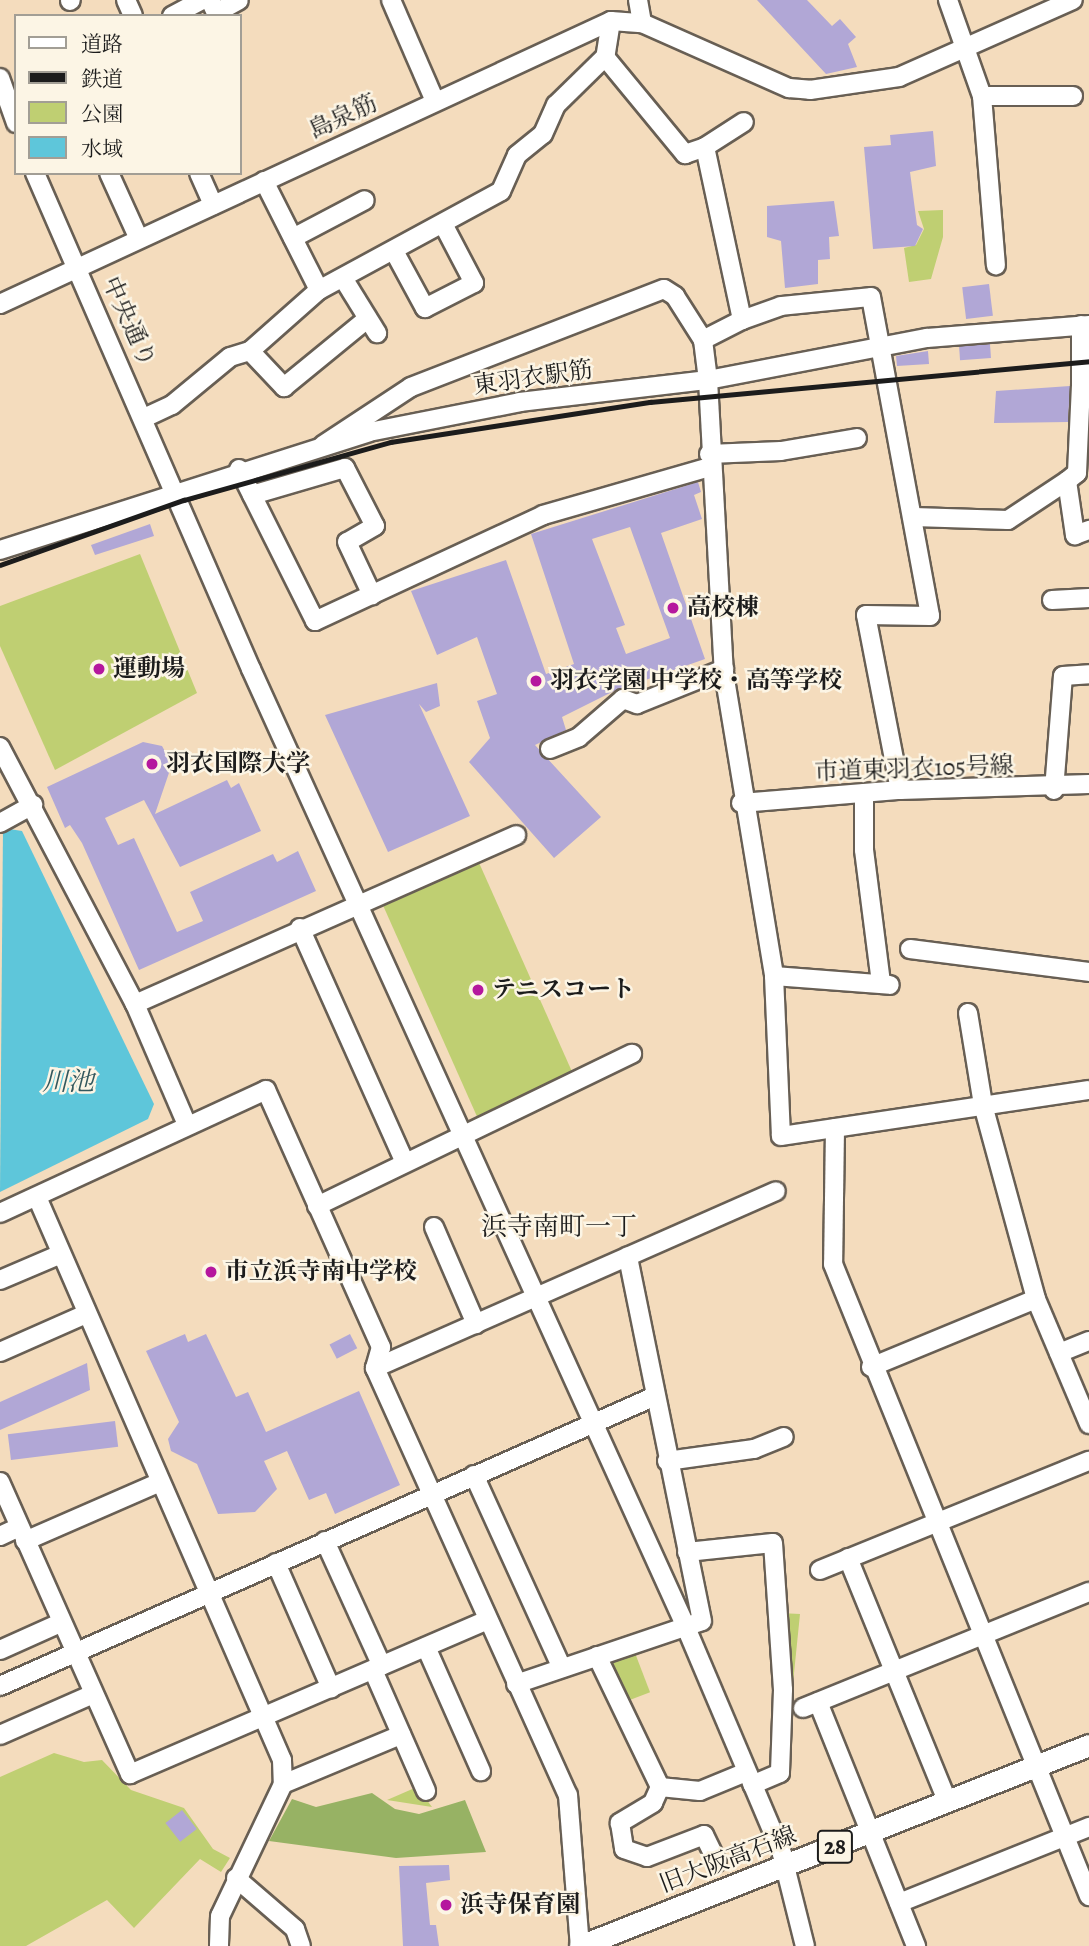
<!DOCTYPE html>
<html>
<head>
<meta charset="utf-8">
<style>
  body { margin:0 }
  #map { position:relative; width:1089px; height:1946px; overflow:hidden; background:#f4dcbd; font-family:Alegreya,"Noto Serif JP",serif }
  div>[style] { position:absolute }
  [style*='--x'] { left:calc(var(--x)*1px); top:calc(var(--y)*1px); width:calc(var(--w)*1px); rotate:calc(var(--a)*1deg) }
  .green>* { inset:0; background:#bfcf72; transform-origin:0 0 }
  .forest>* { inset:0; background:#97b264 }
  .water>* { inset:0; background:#5ec6da }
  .building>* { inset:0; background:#b1a7d6; transform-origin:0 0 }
  .roads { filter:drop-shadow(2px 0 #685f54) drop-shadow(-2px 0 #685f54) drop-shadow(0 2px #685f54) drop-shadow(0 -2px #685f54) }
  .minor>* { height:18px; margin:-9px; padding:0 9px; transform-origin:9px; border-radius:9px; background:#fff }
  .major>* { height:21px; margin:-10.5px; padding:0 10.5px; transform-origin:10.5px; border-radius:10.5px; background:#fff }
  .rail>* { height:4.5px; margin:-2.25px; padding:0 2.25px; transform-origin:2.25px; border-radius:2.25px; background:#1c1c1c }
  .dots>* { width:19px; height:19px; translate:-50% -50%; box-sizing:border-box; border:4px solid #fcf5e5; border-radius:50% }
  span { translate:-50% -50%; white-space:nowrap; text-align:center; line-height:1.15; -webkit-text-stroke:5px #fcf5e5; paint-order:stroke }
  .shield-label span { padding:2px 5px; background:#fcf5e5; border:2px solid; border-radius:5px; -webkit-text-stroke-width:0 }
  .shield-label { font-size:23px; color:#1c1c1c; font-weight:700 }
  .street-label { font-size:24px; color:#1c1c1c }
  .poi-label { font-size:24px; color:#1c1c1c; font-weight:700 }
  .left { translate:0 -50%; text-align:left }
  .water-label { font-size:26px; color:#33585e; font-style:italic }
  .neighbourhood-label { font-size:26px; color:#1c1c1c }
  .legend { position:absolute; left:14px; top:14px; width:228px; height:161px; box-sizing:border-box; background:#fcf5e5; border:2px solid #a29e95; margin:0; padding:9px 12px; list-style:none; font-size:21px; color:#1c1c1c }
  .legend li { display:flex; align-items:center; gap:14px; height:35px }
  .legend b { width:35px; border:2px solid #a29e95 }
</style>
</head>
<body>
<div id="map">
  <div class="green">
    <i style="clip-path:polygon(943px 210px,943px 237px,931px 279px,909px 282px,904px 248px,916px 245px,924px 229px,918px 211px)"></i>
    <i style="clip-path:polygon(140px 554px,197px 693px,55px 770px,0 646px,0 606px)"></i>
    <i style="left:476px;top:856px;width:246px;height:105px;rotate:66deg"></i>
    <i style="clip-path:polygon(780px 1613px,800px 1614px,792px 1693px,789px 1681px)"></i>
    <i style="left:635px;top:1653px;width:42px;height:28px;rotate:69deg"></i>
    <i style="clip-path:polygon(54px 1753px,84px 1762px,102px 1760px,131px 1790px,184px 1808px,213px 1849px,230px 1858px,221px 1872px,200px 1859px,134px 1928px,107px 1900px,26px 1946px,0 1946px,0 1777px)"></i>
    <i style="clip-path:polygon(417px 1787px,432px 1807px,387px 1800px)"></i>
  </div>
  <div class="forest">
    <i style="clip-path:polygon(372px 1793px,395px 1809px,419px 1814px,465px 1800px,486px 1852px,396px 1858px,269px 1841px,292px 1799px,316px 1807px)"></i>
  </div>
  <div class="water">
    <i style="clip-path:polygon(3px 828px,22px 831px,154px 1104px,148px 1119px,0 1192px)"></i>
  </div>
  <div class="building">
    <i style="clip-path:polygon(757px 0,807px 0,832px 26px,840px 19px,856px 37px,848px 44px,857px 67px,826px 74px)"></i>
    <i style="clip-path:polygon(933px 131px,936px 166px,910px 172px,917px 225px,923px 229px,915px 246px,873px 249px,864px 147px,891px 145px,890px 135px)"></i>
    <i style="clip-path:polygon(834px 201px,839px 236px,829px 237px,830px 259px,818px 260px,818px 284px,785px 288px,781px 241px,767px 237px,767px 206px)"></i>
    <i style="left:989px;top:284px;width:32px;height:27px;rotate:83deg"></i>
    <i style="left:990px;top:344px;width:14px;height:31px;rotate:86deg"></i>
    <i style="clip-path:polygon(928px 351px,929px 364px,897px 366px,896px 356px)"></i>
    <i style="clip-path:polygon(1070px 386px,1068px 422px,994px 423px,996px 391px)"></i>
    <i style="clip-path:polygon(evenodd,698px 482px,701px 492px,694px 495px,702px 519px,661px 533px,705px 659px,637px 683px,632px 690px,620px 688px,562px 717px,566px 730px,535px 745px,601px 817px,554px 858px,469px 762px,490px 738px,477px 701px,497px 694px,477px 637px,437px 655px,411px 591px,506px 560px,546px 674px,574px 664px,531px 534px,698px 482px,630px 527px,670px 638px,626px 654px,616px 628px,625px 625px,592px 539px,630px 527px)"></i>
    <i style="clip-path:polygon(150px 524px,154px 536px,95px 555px,91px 545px)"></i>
    <i style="clip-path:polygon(437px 683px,440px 706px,426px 712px,419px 704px,470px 816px,388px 852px,325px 715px)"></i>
    <i style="clip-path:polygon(143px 742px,162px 746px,172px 764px,155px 814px,227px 780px,231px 788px,239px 783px,261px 831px,180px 867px,144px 800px,105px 818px,118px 845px,134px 838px,177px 932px,203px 921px,190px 892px,273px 854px,277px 862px,298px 851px,316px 891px,139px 970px,82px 843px,70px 825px,65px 828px,47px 787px)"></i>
    <i style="clip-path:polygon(185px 1334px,188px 1342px,206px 1334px,236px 1397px,248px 1392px,266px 1432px,359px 1391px,400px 1485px,335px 1514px,326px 1493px,309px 1500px,287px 1451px,264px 1461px,277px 1489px,255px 1512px,218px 1514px,197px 1464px,171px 1451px,168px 1439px,179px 1422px,146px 1351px)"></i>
    <i style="left:350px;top:1334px;width:16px;height:23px;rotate:63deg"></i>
    <i style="clip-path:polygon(87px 1363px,90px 1390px,0 1430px,0 1402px)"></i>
    <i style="left:115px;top:1421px;width:26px;height:108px;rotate:83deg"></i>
    <i style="left:182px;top:1810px;width:24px;height:21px;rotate:52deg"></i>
    <i style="clip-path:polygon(449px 1865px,450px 1880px,426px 1883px,430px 1925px,436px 1925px,439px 1946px,403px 1946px,399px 1866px)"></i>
  </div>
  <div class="roads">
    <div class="minor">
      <i style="--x:126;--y:0;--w:17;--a:66"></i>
      <i style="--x:210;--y:0;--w:14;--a:65"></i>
      <i style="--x:216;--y:13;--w:26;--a:-29"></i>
      <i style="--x:391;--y:0;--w:110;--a:66.5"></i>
      <i style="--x:638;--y:0;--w:23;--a:80"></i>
      <i style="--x:948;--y:0;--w:102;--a:70.5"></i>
      <i style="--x:982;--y:96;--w:170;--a:85.3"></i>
      <i style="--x:70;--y:1;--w:1;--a:-45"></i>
      <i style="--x:172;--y:16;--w:34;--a:-28"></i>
      <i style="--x:611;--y:21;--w:36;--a:99"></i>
      <i style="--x:605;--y:57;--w:126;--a:50.5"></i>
      <i style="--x:685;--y:154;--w:21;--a:-19"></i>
      <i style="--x:705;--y:147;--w:177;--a:77.9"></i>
      <i style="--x:742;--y:320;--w:44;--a:152.9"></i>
      <i style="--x:0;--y:78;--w:48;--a:70.4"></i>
      <i style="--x:982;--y:96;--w:91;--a:0"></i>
      <i style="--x:705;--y:147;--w:46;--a:-32.7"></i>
      <i style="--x:35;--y:173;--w:541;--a:66.47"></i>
      <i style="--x:251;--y:669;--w:1050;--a:65.58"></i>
      <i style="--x:685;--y:1625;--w:249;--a:67"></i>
      <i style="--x:782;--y:1854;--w:95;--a:76"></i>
      <i style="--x:109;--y:173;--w:72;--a:65.6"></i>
      <i style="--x:199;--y:173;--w:35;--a:66"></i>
      <i style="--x:264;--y:181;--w:122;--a:63.2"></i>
      <i style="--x:293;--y:238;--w:81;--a:-27.8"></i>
      <i style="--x:394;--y:251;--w:65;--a:61.5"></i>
      <i style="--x:425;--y:308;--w:55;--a:-27"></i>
      <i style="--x:474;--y:283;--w:67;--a:-117.7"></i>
      <i style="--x:343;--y:278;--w:65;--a:58.3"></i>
      <i style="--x:0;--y:304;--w:673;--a:-24.85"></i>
      <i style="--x:611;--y:21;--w:31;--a:4"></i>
      <i style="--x:642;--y:23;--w:161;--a:23.9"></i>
      <i style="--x:789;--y:88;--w:21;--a:5"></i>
      <i style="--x:810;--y:90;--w:90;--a:-8.3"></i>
      <i style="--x:899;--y:77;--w:190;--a:-23.9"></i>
      <i style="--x:742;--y:320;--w:41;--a:-19.7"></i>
      <i style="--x:781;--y:306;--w:90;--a:-5.7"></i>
      <i style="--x:871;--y:297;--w:324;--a:79.5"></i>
      <i style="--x:930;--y:616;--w:64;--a:-179.1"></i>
      <i style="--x:866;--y:615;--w:178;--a:79"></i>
      <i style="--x:250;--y:351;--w:50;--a:46.6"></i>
      <i style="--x:284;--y:387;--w:107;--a:-39.3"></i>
      <i style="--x:1081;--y:386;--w:61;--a:-90"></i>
      <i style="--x:144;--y:418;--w:31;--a:-25"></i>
      <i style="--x:172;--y:405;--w:75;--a:-39.6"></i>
      <i style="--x:230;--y:357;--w:21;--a:-17"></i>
      <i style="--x:250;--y:351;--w:92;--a:-41.5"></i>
      <i style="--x:319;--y:290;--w:207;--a:-28.5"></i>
      <i style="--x:501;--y:191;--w:39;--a:-66"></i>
      <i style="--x:517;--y:155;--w:33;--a:-39"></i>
      <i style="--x:543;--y:134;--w:32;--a:-66"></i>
      <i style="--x:556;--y:105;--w:69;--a:-44.4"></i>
      <i style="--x:323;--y:445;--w:105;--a:-33.4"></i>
      <i style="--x:411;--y:387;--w:271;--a:-21.2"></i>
      <i style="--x:664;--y:289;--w:13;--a:32"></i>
      <i style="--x:675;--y:296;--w:52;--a:57.5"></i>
      <i style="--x:703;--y:340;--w:40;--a:82.9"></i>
      <i style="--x:708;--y:380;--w:293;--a:86.9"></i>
      <i style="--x:724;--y:673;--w:307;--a:80.6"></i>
      <i style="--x:774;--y:976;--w:160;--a:87.5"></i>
      <i style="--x:781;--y:1136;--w:311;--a:-8.5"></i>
      <i style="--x:709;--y:454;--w:72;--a:-2.4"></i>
      <i style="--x:781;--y:451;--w:77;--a:-9.7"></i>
      <i style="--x:239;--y:469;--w:170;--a:63.4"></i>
      <i style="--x:315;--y:621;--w:251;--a:-24.9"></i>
      <i style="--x:543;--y:515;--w:173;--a:-16.1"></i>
      <i style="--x:1067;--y:481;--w:55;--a:81.6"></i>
      <i style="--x:1075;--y:535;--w:15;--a:-20"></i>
      <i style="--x:252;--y:495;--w:97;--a:-16.2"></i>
      <i style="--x:345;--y:468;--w:65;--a:62.7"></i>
      <i style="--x:375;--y:526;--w:32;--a:150"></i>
      <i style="--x:347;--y:542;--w:59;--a:64.7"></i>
      <i style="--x:914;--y:517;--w:94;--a:1.8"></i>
      <i style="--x:1008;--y:520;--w:71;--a:-33.5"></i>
      <i style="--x:1067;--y:481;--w:13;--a:-39"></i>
      <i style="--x:1077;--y:473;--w:87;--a:-87.4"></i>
      <i style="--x:1081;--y:386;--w:8;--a:0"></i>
      <i style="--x:0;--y:550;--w:387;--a:-17.7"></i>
      <i style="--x:369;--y:432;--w:154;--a:-11.2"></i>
      <i style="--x:520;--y:402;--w:189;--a:-6.7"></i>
      <i style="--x:708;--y:380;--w:223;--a:-10.9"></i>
      <i style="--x:927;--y:338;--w:163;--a:-4.6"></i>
      <i style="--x:1052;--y:600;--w:37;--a:-3"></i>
      <i style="--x:0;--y:747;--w:290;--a:62.3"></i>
      <i style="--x:135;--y:1004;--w:132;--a:66.7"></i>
      <i style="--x:550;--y:749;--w:31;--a:-22"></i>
      <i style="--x:579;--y:737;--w:58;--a:-40.8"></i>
      <i style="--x:623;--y:699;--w:15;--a:20"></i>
      <i style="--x:637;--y:704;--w:94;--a:-21.9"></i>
      <i style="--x:1054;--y:790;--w:114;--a:-85.5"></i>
      <i style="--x:1063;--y:676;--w:26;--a:-4"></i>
      <i style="--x:864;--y:793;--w:57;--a:90"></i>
      <i style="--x:864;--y:850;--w:134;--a:82.7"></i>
      <i style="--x:741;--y:803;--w:160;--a:-4.7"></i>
      <i style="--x:900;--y:790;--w:189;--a:-1.8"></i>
      <i style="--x:0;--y:823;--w:38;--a:-29"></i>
      <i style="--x:300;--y:928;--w:254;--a:65.9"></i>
      <i style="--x:910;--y:949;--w:180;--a:7.3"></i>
      <i style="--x:774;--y:976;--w:116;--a:4.4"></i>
      <i style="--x:135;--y:1004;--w:417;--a:-23.9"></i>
      <i style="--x:968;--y:1013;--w:93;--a:80.7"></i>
      <i style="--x:983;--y:1105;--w:201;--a:74.7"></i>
      <i style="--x:1036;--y:1299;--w:136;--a:67"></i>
      <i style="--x:835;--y:1128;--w:136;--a:90.8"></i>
      <i style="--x:833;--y:1264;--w:682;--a:67.95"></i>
      <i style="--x:37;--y:1197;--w:614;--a:66.48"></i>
      <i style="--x:282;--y:1760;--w:24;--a:88"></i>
      <i style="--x:283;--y:1784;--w:146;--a:115.5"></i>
      <i style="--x:220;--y:1916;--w:30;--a:92"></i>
      <i style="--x:317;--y:1206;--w:350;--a:-25.8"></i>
      <i style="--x:0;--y:1213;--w:293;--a:-24.8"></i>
      <i style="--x:266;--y:1090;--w:282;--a:65.9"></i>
      <i style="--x:381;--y:1347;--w:22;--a:106"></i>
      <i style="--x:375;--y:1368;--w:469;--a:65.7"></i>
      <i style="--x:568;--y:1795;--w:151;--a:85.5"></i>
      <i style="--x:434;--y:1227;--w:106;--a:66.6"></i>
      <i style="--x:0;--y:1280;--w:66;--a:-23.1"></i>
      <i style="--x:0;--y:1352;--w:94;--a:-23.8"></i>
      <i style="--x:1059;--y:1353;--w:32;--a:-22"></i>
      <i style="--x:871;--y:1367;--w:178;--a:-22.4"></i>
      <i style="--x:375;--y:1368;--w:438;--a:-23.8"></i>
      <i style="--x:667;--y:1461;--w:88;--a:-7.9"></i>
      <i style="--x:754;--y:1449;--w:32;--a:-22"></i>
      <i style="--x:474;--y:1475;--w:212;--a:65.5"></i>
      <i style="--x:0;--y:1482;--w:320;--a:66"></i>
      <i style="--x:130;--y:1774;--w:389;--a:-23.3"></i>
      <i style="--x:0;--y:1536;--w:21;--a:-25"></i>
      <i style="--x:25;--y:1541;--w:147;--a:-23.6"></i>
      <i style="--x:325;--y:1541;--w:137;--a:65.5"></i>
      <i style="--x:687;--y:1552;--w:86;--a:-6"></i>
      <i style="--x:773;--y:1543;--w:147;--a:86.1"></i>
      <i style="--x:783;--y:1690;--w:83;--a:92.1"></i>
      <i style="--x:780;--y:1773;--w:30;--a:157"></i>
      <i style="--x:848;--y:1558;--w:261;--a:67.8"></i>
      <i style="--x:276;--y:1563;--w:137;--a:66.3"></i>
      <i style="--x:820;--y:1570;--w:290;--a:-22.1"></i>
      <i style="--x:426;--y:1647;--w:136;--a:66.1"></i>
      <i style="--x:0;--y:1650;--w:66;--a:-24.2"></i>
      <i style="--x:597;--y:1656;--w:145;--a:64.3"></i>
      <i style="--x:660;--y:1787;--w:40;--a:5.7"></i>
      <i style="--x:700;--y:1791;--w:50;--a:-22.4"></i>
      <i style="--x:373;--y:1670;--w:132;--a:66.3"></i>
      <i style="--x:516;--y:1684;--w:196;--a:-18.7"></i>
      <i style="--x:702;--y:1621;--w:372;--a:-101.5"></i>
      <i style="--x:0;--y:1686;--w:714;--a:-23.87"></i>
      <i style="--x:818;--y:1702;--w:263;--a:68.1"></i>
      <i style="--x:803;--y:1708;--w:309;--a:-22.1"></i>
      <i style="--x:0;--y:1735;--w:99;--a:-23.7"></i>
      <i style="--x:283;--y:1784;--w:128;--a:-22.6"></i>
      <i style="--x:660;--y:1787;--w:17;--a:114"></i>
      <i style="--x:653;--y:1803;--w:39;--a:149"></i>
      <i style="--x:620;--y:1823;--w:26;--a:81"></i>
      <i style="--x:624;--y:1849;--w:24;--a:19"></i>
      <i style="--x:647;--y:1857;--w:61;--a:-21.1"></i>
      <i style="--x:704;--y:1835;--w:30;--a:64"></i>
      <i style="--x:236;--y:1878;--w:78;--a:40.8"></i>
      <i style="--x:295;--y:1929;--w:18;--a:71"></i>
      <i style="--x:899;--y:1903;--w:205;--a:-21.8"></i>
    </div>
    <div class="major">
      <i style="--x:580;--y:1946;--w:547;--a:-21.55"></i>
    </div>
  </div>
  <div class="rail">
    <i style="--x:0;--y:565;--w:195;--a:-19.5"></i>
    <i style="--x:184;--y:500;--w:215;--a:-15.7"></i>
    <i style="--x:391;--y:442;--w:262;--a:-8.8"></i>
    <i style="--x:650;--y:402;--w:441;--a:-5.3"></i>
  </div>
  <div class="dots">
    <i style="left:673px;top:608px;background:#b5179e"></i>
    <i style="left:99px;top:669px;background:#b5179e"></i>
    <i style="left:536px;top:681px;background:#b5179e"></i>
    <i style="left:152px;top:764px;background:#b5179e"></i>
    <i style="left:478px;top:990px;background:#b5179e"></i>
    <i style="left:211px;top:1272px;background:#b5179e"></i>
    <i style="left:446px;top:1905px;background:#b5179e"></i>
  </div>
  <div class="shield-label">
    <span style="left:835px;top:1847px">28</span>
  </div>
  <div class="street-label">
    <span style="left:343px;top:117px;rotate:-25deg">島泉筋</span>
    <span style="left:129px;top:322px;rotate:66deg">中央通り</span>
    <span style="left:533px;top:378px;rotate:-8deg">東羽衣駅筋</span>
    <span style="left:914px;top:769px;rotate:-2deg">市道東羽衣105号線</span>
    <span style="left:728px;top:1860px;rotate:-21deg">旧大阪高石線</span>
  </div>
  <div class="poi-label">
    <span class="left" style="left:687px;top:608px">高校棟</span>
    <span class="left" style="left:113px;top:669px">運動場</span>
    <span class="left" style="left:550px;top:681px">羽衣学園 中学校・高等学校</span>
    <span class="left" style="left:166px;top:764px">羽衣国際大学</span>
    <span class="left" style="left:492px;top:990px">テニスコート</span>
    <span class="left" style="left:225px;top:1272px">市立浜寺南中学校</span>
    <span class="left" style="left:460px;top:1905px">浜寺保育園</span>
  </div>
  <div class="water-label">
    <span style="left:68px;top:1082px">川池</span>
  </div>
  <div class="neighbourhood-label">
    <span style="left:559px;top:1227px">浜寺南町一丁</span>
  </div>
  <ul class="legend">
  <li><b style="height:9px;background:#fff"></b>道路</li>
  <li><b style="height:9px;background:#1c1c1c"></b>鉄道</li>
  <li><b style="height:19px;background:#bfcf72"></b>公園</li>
  <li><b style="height:19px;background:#5ec6da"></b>水域</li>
  </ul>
</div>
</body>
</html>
